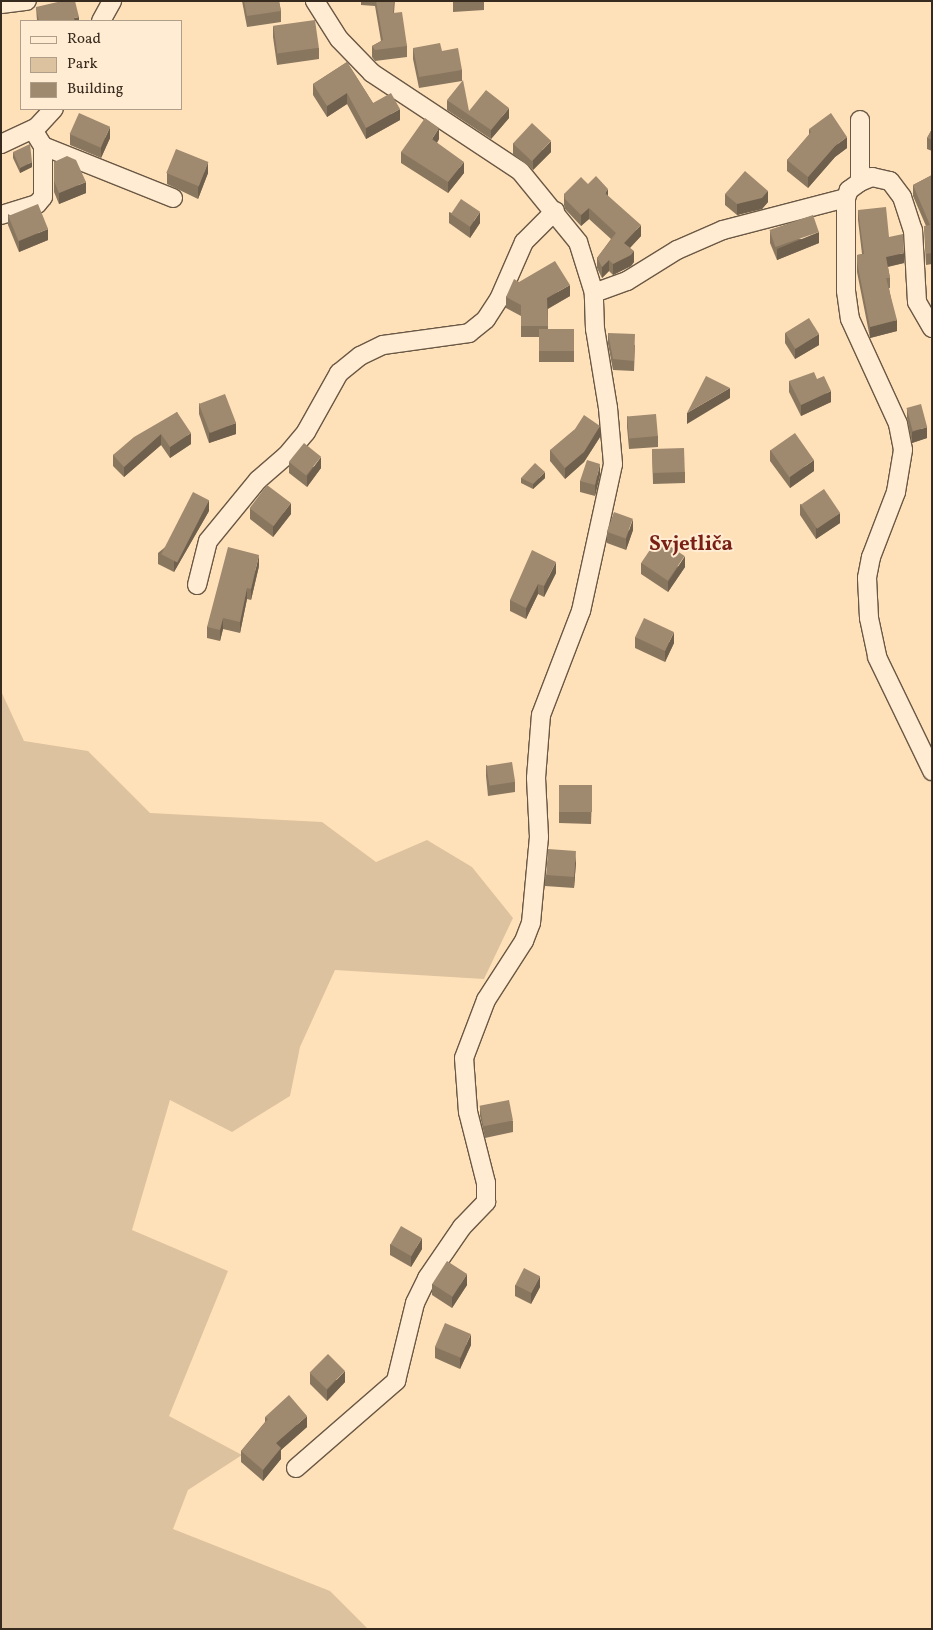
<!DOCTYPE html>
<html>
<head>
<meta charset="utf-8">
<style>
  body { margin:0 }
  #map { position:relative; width:933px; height:1630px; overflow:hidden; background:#ffe1b9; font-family:Vollkorn,serif }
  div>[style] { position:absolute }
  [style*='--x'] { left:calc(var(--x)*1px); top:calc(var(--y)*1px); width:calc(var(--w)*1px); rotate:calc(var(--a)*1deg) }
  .green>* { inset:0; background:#ddc29f }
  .roads { filter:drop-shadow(1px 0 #695845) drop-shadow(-1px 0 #695845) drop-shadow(0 1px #695845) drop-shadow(0 -1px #695845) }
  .street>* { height:18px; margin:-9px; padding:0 9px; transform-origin:9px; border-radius:9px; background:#ffecd2 }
  .wall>* { inset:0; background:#89765f }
  .shaded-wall>* { inset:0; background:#6f604e }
  .building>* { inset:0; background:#9f896f; transform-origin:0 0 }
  span { translate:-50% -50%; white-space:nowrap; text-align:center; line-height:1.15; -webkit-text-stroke:4px #ffecd2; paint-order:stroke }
  .quarter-label { font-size:21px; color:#7a1f14; font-weight:700 }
  .frame { position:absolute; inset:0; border:2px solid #372a1e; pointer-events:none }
  .legend { position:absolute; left:20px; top:20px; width:162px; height:90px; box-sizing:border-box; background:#ffecd2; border:1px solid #af9e8a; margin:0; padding:6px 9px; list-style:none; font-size:15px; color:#372a1e }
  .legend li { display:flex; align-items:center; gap:10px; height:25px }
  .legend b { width:25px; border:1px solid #af9e8a }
</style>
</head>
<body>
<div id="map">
  <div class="green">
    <i style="clip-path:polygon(1px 691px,24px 741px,88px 751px,150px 813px,322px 822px,376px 862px,427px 840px,472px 867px,513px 918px,484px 979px,335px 970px,300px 1047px,290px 1096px,232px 1132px,170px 1100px,132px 1230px,228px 1271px,169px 1416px,242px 1455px,188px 1490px,173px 1529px,330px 1591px,368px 1629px,1px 1629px)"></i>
  </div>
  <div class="roads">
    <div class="street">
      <i style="--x:1;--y:4;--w:26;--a:-7"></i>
      <i style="--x:101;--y:21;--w:23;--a:-61"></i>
      <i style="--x:860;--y:120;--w:62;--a:90"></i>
      <i style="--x:860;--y:182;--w:14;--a:144"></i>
      <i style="--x:849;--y:190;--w:9;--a:111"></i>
      <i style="--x:846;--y:198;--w:93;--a:90"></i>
      <i style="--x:846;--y:291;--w:28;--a:82"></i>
      <i style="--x:850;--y:319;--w:115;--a:65.4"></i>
      <i style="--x:898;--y:424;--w:26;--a:79"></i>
      <i style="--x:903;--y:450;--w:43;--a:99.5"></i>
      <i style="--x:896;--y:492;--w:70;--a:111"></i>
      <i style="--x:871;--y:557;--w:21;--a:101"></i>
      <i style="--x:867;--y:578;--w:40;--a:87.1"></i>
      <i style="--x:869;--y:618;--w:40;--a:78"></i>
      <i style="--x:877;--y:657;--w:127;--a:64.2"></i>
      <i style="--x:33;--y:130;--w:19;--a:58"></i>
      <i style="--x:43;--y:146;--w:140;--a:21.8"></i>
      <i style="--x:1;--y:144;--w:38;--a:-25"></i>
      <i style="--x:36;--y:128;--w:26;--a:-47"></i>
      <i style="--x:860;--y:182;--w:13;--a:-23"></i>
      <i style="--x:872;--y:177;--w:18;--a:13"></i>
      <i style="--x:890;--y:181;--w:20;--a:53"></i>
      <i style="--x:902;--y:197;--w:35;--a:72"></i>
      <i style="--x:913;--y:230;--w:72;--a:86.8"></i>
      <i style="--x:917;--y:302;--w:30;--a:60"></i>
      <i style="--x:1;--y:215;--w:38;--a:-17"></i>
      <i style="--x:37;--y:204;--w:9;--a:-49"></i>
      <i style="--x:43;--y:197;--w:51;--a:-90"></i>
      <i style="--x:594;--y:293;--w:35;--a:-20"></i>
      <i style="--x:627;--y:281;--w:59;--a:-31.8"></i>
      <i style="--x:677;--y:250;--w:50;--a:-23.5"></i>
      <i style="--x:723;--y:230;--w:127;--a:-14.6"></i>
      <i style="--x:197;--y:585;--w:45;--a:-76"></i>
      <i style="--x:208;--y:541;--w:79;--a:-50.7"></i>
      <i style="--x:258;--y:480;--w:37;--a:-41"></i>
      <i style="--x:286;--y:456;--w:31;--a:-50"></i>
      <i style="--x:306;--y:432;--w:68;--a:-60.8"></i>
      <i style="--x:339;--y:373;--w:27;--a:-39"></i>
      <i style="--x:360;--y:356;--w:25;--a:-26"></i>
      <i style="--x:383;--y:345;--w:87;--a:-7.9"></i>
      <i style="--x:469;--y:333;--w:22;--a:-39"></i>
      <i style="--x:486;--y:319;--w:24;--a:-57"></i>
      <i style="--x:499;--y:299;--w:62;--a:-66.3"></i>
      <i style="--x:524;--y:242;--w:44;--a:-45"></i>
      <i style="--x:296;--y:1468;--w:133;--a:-41"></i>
      <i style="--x:396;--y:1381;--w:80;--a:-76.3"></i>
      <i style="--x:415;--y:1303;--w:28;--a:-64"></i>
      <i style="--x:427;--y:1278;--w:62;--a:-55.5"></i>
      <i style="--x:462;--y:1227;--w:35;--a:-46"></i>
      <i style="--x:486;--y:1202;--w:19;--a:-90"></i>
      <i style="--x:486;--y:1183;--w:73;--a:-104.2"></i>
      <i style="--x:468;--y:1112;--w:54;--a:-94.2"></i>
      <i style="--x:464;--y:1058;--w:62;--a:-69.2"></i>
      <i style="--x:486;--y:1000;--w:70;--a:-57.2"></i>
      <i style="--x:524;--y:941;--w:19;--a:-69"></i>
      <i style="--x:531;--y:923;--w:86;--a:-84.7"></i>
      <i style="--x:539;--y:837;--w:59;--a:-92.9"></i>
      <i style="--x:536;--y:778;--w:63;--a:-85.5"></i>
      <i style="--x:541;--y:715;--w:111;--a:-69"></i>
      <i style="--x:581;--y:611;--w:150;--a:-77.7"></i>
      <i style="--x:613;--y:464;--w:56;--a:-95.1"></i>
      <i style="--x:608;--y:408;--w:80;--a:-99.3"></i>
      <i style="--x:595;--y:329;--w:36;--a:-92"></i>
      <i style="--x:594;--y:293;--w:53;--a:-107.4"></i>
      <i style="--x:578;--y:242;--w:92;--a:-129.2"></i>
      <i style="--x:520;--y:171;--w:178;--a:-146.5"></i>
      <i style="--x:372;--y:73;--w:47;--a:-134.1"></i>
      <i style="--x:339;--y:39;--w:45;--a:-122.3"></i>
    </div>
  </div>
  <div class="wall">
    <i style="clip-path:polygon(242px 1px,279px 1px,281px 11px,281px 22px,247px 27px)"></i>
    <i style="clip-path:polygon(361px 1px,395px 1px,394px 13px,407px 46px,407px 57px,375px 61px,372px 57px,372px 46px,381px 41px,375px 6px,361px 5px)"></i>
    <i style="clip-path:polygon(453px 1px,484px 1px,484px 10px,453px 12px)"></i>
    <i style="clip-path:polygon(36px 7px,79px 21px,37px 21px)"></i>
    <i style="clip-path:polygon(273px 26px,319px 48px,319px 59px,277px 65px,273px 37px)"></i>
    <i style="clip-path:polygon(413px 48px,442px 51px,462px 70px,462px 81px,419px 88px,413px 59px)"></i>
    <i style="clip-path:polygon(347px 62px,373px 103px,400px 120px,366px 139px,347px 104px,327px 117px,313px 95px,313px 84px)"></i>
    <i style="clip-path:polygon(447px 100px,469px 111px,509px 118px,491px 139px,447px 110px)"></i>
    <i style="clip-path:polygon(809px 129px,847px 148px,835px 157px,808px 188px,787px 171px,787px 160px,809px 135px)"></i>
    <i style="clip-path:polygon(932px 129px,932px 151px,927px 149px,927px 138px)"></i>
    <i style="clip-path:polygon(70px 134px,110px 138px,101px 158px,70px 145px)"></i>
    <i style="clip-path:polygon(439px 139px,437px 143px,464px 173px,448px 193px,401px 163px,401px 152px)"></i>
    <i style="clip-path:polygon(513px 143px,551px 152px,533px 170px,513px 154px)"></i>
    <i style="clip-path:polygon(13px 152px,32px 167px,20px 173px,13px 158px)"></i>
    <i style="clip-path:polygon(54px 162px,86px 193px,59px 204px,54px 192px)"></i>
    <i style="clip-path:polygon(167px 173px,208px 173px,198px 199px,167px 184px)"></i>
    <i style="clip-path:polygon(932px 175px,932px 264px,926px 265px,924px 226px,926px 226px,913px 196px,913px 185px)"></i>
    <i style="clip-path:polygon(588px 184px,608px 196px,641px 236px,630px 248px,634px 262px,631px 266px,613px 275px,609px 271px,602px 278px,597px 268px,597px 258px,611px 239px,589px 219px,581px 226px,565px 209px,564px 205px,564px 194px)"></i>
    <i style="clip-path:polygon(725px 194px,768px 202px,762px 209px,737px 215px,725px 205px)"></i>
    <i style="clip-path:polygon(858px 210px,889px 237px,904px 263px,888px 267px,890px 278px,890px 288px,889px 288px,897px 331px,870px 338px,857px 272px,857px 255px,862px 254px,858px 220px)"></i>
    <i style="clip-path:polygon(449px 212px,480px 223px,470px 238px,449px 223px)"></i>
    <i style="clip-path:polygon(8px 214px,48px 240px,19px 252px,8px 225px)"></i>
    <i style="clip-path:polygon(770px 232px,819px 243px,777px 260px,770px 243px)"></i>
    <i style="clip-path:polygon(519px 282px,570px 296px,548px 309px,548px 329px,574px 329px,574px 362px,539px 362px,539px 337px,521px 337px,521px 316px,506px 308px,506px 297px)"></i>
    <i style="clip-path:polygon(608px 333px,635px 345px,634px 371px,613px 370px,608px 344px)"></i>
    <i style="clip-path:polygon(785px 333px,819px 345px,795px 359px,785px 343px)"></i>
    <i style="clip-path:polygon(817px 379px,831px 402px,801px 416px,789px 392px,789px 381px)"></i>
    <i style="clip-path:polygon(199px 403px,236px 434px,209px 443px,199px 414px)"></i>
    <i style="clip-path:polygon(907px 408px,927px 438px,912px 443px,907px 418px)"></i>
    <i style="clip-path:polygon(177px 412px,191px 444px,170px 458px,161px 445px,124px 477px,113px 466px,113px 455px)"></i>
    <i style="clip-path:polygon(627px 416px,658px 436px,658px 447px,629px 449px,627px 427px)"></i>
    <i style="clip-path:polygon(600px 437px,584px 462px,565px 479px,550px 461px,550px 450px)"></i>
    <i style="clip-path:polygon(652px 449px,685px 472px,685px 483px,653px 484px)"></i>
    <i style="clip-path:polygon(770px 450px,814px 471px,790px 488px,770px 461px)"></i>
    <i style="clip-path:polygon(289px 462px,321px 468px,307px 487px,289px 473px)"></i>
    <i style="clip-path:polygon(600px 475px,595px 496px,580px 492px,580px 481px)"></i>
    <i style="clip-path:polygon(521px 478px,545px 478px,533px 489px,521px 483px)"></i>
    <i style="clip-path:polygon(800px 504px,840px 523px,816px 539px,800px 515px)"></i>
    <i style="clip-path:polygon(250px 508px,291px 514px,273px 537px,250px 519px)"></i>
    <i style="clip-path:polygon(209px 511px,174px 572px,158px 564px,158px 553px)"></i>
    <i style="clip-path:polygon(633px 530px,626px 550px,607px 543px,607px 532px)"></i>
    <i style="clip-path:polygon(641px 563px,685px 567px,668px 592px,641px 574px)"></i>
    <i style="clip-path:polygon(259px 566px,251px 600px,247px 599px,240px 633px,223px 629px,220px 641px,207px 638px,207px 627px)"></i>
    <i style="clip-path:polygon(556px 573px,544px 597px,538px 594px,526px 619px,510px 611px,510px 600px)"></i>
    <i style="clip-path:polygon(635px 637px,674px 643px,665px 662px,635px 648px)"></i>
    <i style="clip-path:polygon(486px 765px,515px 782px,515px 792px,488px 796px,486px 776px)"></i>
    <i style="clip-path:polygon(559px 785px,592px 796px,591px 824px,559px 823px)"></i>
    <i style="clip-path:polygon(576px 862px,574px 888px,545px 886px,545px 875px)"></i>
    <i style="clip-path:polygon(480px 1106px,513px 1121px,513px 1132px,485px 1138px,480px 1116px)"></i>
    <i style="clip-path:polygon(390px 1244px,422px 1249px,411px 1267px,390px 1255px)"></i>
    <i style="clip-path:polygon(432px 1284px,467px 1285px,452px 1308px,432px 1295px)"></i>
    <i style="clip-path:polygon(515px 1285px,540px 1287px,531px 1304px,515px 1296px)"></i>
    <i style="clip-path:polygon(471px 1345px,460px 1369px,435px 1358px,435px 1347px)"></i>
    <i style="clip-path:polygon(310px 1373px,345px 1382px,327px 1401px,310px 1384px)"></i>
    <i style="clip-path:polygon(265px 1417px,307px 1427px,281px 1450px,281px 1459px,263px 1481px,241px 1462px,241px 1451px,265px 1422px)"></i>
  </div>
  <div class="shaded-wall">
    <i style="clip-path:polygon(79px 17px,79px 21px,74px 21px,74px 18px)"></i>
    <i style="clip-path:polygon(347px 93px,347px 104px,327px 117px,327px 106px)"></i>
    <i style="clip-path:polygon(509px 108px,509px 118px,491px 139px,491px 130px)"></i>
    <i style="clip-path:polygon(400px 109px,400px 120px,366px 139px,366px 128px)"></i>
    <i style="clip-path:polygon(110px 127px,110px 138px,101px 158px,101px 147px)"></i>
    <i style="clip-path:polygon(439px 128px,439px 139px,432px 150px,432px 139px)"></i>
    <i style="clip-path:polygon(847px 137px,847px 148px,835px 157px,808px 188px,808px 177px,835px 146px)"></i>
    <i style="clip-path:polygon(551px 141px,551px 152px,533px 170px,533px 160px)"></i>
    <i style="clip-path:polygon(32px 162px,32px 167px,20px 173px,20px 168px)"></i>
    <i style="clip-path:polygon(208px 162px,208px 173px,198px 199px,198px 188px)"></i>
    <i style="clip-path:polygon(464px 162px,464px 173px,448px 193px,448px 182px)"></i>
    <i style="clip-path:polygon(86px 182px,86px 193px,59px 204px,59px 193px)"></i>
    <i style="clip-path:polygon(608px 189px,608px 200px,605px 193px)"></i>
    <i style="clip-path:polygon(768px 191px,768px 202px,762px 209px,737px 215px,737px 204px)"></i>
    <i style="clip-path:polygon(589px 208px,589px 219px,581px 226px,581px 215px)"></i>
    <i style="clip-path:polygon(480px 212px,480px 223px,470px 238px,470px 227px)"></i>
    <i style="clip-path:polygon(641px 225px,641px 236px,624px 254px,624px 243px)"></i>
    <i style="clip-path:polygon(48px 229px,48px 240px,19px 252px,19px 241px)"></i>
    <i style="clip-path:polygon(819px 232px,819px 243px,777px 260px,777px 249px)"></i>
    <i style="clip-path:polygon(634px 251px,634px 262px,631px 266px,613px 275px,613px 264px)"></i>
    <i style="clip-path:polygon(904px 253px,904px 263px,886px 267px,886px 257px)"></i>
    <i style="clip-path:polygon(609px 260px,609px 271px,602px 278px,602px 267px)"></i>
    <i style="clip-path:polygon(570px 285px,570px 296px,547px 309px,547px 298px)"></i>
    <i style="clip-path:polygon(897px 320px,897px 331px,870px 338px,870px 327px)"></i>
    <i style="clip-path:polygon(819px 334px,819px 345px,795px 359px,795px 348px)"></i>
    <i style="clip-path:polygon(730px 388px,730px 398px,687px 424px,687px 413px)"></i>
    <i style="clip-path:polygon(831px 391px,831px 402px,801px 416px,801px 405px)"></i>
    <i style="clip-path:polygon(236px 423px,236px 434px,209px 443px,209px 432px)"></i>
    <i style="clip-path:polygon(600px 426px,600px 437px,584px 462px,565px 479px,565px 468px)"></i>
    <i style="clip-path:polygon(927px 427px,927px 438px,912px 443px,912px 432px)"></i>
    <i style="clip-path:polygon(191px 433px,191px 444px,170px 458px,170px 447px)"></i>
    <i style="clip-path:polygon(161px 434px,161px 445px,124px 477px,124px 467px)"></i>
    <i style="clip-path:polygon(321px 457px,321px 468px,307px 487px,307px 476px)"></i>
    <i style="clip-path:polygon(814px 460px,814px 471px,790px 488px,790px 477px)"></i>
    <i style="clip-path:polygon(600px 464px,600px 475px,595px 496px,595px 485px)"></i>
    <i style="clip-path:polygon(545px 472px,545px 478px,533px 489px,533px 484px)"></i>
    <i style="clip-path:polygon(209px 500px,209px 511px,174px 572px,174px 561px)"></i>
    <i style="clip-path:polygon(291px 503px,291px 514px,273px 537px,273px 526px)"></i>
    <i style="clip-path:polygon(840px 513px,840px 523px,816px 539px,816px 528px)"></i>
    <i style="clip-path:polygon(633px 519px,633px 530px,626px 550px,626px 539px)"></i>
    <i style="clip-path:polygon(259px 555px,259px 566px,251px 600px,251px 589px)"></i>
    <i style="clip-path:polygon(685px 556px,685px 567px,668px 592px,668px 582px)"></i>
    <i style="clip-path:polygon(556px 562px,556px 573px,544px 597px,544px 586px)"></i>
    <i style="clip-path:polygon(538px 584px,538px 594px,526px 619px,526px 608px)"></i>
    <i style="clip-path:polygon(247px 588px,247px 599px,240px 633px,240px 622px)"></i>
    <i style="clip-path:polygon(223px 618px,223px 629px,220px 641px,220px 630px)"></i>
    <i style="clip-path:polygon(674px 632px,674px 643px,665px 662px,665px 651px)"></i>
    <i style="clip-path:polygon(576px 851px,576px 862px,574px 888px,574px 877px)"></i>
    <i style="clip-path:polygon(422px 1238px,422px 1249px,411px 1267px,411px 1256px)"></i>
    <i style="clip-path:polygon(467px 1274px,467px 1285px,452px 1308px,452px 1297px)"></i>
    <i style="clip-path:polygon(540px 1276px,540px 1287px,531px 1304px,531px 1293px)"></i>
    <i style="clip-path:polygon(471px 1334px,471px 1345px,460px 1369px,460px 1358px)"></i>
    <i style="clip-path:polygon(345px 1371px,345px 1382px,327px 1401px,327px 1390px)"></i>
    <i style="clip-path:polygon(307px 1416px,307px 1427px,281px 1450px,281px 1459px,263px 1481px,263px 1470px,276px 1443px)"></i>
  </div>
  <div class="building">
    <i style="clip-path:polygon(62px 1px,75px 1px,79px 17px,74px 18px,75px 21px,39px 21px,36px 7px)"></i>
    <i style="clip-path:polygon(244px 1px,279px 1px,281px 11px,247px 16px)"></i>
    <i style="clip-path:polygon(376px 1px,394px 1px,393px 13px,402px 12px,407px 46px,375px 50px,372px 46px,383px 40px)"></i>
    <i style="left:315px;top:20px;width:28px;height:42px;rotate:82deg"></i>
    <i style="clip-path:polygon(440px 43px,442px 51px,458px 48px,462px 70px,419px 77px,413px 48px)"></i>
    <i style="clip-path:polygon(347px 62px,373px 103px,391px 93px,400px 109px,366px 128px,347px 93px,327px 106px,313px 84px)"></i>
    <i style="clip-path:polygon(463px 80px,469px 111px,486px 90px,509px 108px,491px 130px,447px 100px)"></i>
    <i style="left:79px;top:113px;width:34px;height:23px;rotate:24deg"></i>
    <i style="clip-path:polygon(831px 113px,847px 137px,835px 146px,808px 177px,787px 160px,811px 132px,809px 129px)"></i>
    <i style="clip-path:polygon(425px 118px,439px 128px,432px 139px,464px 162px,448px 182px,401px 152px)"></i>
    <i style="left:532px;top:123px;width:26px;height:28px;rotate:43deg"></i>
    <i style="clip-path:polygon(932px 129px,932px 140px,927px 138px)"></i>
    <i style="clip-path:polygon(30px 144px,32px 162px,20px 168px,13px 152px)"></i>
    <i style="left:176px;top:149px;width:35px;height:26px;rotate:22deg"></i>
    <i style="clip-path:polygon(67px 156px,76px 160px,86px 182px,59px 193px,54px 181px,54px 162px)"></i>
    <i style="clip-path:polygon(745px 171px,768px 191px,762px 198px,737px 204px,725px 194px)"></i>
    <i style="clip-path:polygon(932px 175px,932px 253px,926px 254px,924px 226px,930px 225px,913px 185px)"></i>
    <i style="clip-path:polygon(596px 176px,608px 189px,605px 193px,641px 225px,624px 243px,634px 251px,631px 255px,613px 264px,609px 260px,602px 267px,597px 258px,616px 233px,589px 208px,581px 215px,565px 199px,564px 194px,581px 177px,588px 184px)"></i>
    <i style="left:461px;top:199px;width:23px;height:18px;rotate:34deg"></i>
    <i style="left:38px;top:204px;width:27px;height:32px;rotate:68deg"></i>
    <i style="clip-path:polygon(886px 207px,889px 237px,903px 234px,904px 253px,886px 257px,890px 278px,886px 278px,897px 320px,870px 327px,857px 262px,857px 255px,864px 254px,858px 210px)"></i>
    <i style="left:813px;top:215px;width:18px;height:46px;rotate:71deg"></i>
    <i style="clip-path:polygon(555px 261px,570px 285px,547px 298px,548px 326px,521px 326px,521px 305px,506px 297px,514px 279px,519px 282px)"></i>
    <i style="left:809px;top:318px;width:19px;height:28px;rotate:58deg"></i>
    <i style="left:539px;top:329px;width:35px;height:22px"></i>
    <i style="clip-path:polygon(608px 333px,635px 334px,634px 361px,613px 359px)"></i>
    <i style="clip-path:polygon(814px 372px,817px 379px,824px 376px,831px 391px,801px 405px,789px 381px)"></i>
    <i style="clip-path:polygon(706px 376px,730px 388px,687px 413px)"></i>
    <i style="left:225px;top:394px;width:31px;height:28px;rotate:69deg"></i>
    <i style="left:921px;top:404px;width:24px;height:15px;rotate:75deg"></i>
    <i style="clip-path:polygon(177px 412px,191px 433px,170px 447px,161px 434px,124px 467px,113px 455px,134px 437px)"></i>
    <i style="left:656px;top:414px;width:22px;height:29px;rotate:85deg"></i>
    <i style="clip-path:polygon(584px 415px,600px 426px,584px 452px,565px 468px,550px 450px,575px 429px)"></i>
    <i style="left:795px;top:433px;width:33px;height:30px;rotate:55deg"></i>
    <i style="left:304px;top:443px;width:22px;height:24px;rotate:39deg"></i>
    <i style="left:684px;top:448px;width:24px;height:32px;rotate:88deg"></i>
    <i style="clip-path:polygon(587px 460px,600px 464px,595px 485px,580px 481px)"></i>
    <i style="clip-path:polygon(535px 463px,545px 472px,533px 484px,521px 478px)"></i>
    <i style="left:267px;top:485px;width:30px;height:29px;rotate:37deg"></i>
    <i style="left:824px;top:489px;width:29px;height:28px;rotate:56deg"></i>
    <i style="left:193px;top:492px;width:18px;height:70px;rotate:27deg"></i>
    <i style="left:614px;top:512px;width:20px;height:21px;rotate:20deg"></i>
    <i style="left:658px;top:538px;width:32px;height:30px;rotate:34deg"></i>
    <i style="clip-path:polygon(228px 547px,259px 555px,251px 589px,247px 588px,240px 622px,223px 618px,220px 630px,207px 627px)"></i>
    <i style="clip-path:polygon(532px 550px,556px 562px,544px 586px,538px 584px,526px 608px,510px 600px)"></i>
    <i style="left:644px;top:618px;width:33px;height:21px;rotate:25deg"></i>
    <i style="left:512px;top:762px;width:20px;height:26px;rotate:81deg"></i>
    <i style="left:559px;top:785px;width:33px;height:27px"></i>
    <i style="left:548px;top:849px;width:28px;height:26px;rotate:4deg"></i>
    <i style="left:509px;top:1100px;width:21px;height:30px;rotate:79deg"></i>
    <i style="left:401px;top:1226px;width:24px;height:21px;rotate:30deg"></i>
    <i style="left:447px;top:1261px;width:24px;height:27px;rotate:33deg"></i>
    <i style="left:524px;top:1268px;width:18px;height:19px;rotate:27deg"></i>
    <i style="left:445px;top:1323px;width:28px;height:26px;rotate:23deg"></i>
    <i style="left:328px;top:1354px;width:24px;height:26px;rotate:45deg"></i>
    <i style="clip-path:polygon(289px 1395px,307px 1416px,276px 1443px,281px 1448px,263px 1470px,241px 1451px,268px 1419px,265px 1417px)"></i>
  </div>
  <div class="quarter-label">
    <span style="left:691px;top:545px">Svjetliča</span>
  </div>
  <div class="frame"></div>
  <ul class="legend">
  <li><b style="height:6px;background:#ffecd2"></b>Road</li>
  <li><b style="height:14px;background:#ddc29f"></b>Park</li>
  <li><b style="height:14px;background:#9f896f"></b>Building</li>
  </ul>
</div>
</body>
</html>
